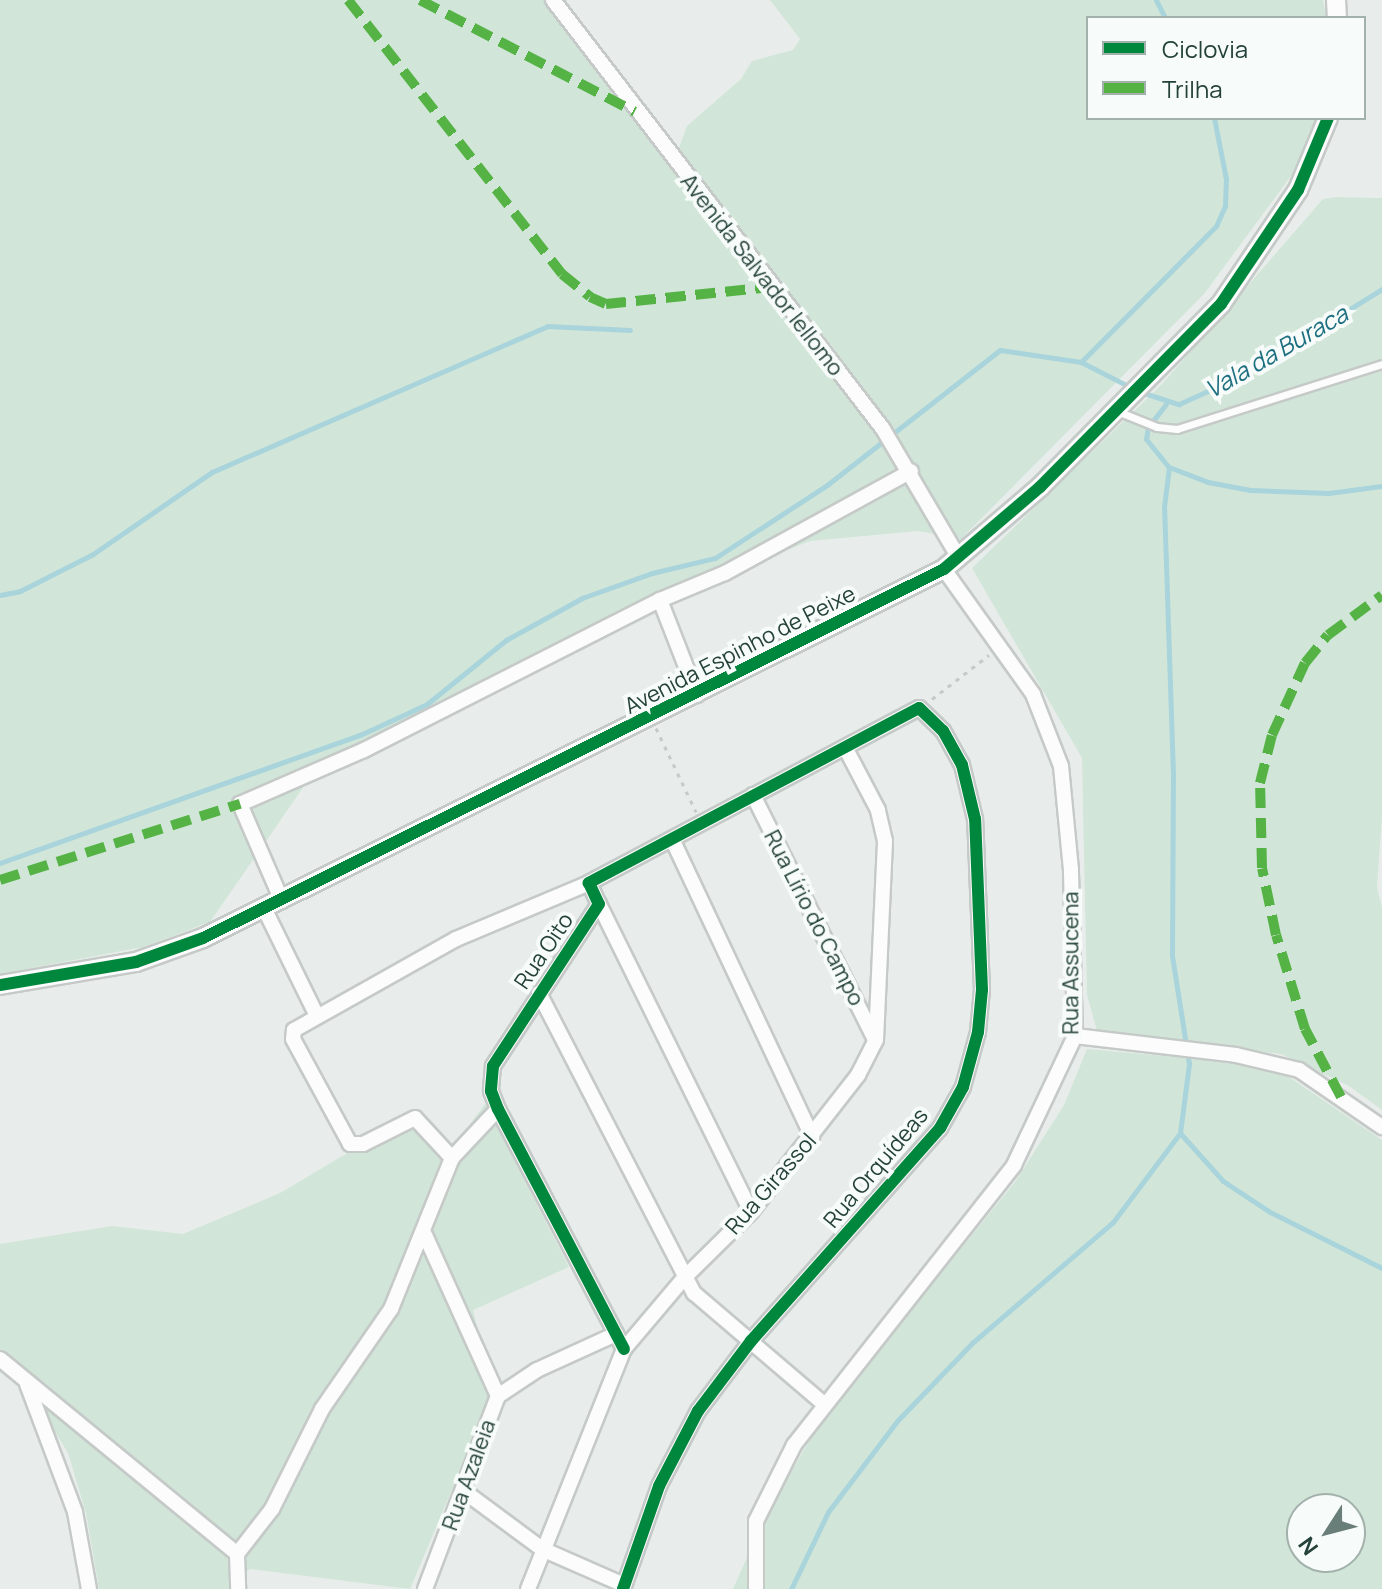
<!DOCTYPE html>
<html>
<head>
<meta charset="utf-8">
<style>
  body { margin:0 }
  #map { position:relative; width:1382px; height:1589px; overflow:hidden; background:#e8edeb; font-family:Manrope,sans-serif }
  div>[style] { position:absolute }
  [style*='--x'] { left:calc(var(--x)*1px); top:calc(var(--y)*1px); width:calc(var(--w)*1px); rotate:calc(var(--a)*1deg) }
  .green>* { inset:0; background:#d1e6d8 }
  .stream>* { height:5px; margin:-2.5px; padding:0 2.5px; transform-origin:2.5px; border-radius:2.5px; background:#a9d4db }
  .path>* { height:3px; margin-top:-1.5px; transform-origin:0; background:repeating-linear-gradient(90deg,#c3ccca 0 4px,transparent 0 10px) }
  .roads { filter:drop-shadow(2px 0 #c5cac8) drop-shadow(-2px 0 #c5cac8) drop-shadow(0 2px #c5cac8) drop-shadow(0 -2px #c5cac8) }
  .service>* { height:7px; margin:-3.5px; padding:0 3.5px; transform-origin:3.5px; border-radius:3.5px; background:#fcfcfc }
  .minor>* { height:14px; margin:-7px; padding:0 7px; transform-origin:7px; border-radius:7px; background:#fcfcfc }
  .tertiary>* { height:18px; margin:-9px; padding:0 9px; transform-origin:9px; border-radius:9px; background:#fcfcfc }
  .quiet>* { height:10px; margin-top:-5px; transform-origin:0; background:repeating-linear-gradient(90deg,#55b346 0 20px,transparent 0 30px) }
  .cycleway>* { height:12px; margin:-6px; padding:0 6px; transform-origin:6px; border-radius:6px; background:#00873e }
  span { translate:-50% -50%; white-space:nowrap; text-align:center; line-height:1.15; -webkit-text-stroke:8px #f7fbf9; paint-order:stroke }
  .street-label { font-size:22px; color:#24423a }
  .water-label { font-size:24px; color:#1c6f80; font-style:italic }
  .legend { position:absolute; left:1086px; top:16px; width:280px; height:104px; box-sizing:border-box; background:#f7fbf9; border:2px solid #a3b1ad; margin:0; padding:10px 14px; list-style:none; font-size:24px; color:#24423a }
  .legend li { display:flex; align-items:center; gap:16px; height:40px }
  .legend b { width:40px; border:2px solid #a3b1ad }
  .north { position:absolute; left:1286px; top:1493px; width:80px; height:80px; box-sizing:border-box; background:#f7fbf9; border:2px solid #a3b1ad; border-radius:50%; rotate:234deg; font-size:22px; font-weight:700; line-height:32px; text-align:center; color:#24423a }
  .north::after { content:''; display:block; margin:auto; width:28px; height:36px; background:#697e78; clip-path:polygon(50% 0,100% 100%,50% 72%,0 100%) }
</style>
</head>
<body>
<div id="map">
  <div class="green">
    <i style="clip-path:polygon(0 0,565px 0,677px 153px,687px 126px,741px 79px,752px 61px,793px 50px,800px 39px,770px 0,1323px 0,1326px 18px,1088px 18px,1088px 118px,1317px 118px,1297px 168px,1204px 294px,961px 539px,918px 531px,810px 541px,644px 606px,449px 715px,309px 779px,210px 922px,143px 947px,0 974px)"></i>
    <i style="clip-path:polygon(1336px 197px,1382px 198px,1382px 816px,1377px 887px,1382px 908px,1382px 1110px,1349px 1086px,1281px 1054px,1097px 1031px,1087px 995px,1082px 758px,972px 568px,1163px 383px,1323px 199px)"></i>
    <i style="clip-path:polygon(evenodd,1087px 1049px,1246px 1063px,1286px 1075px,1382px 1140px,1382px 1589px,733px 1589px,765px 1517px,819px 1424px,1015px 1182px,1064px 1105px,1087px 1049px,1302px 1509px,1350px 1509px,1350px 1557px,1302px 1557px,1302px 1509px)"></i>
    <i style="clip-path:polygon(485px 1104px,569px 1267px,473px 1310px,493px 1393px,410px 1589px,250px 1569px,244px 1573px,244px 1589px,99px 1589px,86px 1513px,68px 1453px,35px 1399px,0 1358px,0 1244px,112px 1226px,183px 1234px,280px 1193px,415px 1113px,451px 1150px)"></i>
  </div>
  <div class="stream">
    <i style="--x:1156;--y:0;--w:20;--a:63"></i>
    <i style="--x:1081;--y:362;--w:192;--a:-45.2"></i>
    <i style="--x:1216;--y:226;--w:22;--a:-66"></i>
    <i style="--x:1225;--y:206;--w:27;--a:-88"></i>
    <i style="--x:1226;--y:179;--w:62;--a:-101.1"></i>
    <i style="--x:1141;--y:392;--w:40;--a:18"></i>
    <i style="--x:1179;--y:404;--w:68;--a:-24.3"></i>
    <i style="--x:1241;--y:376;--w:166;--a:-31.7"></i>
    <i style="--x:1166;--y:404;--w:29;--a:128"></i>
    <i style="--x:1148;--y:427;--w:12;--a:99"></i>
    <i style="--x:1146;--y:439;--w:36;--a:51"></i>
    <i style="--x:1169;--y:467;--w:42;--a:21"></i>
    <i style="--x:1208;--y:482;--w:43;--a:10.8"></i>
    <i style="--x:1250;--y:490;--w:79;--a:2.2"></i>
    <i style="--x:1329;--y:493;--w:53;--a:-7.5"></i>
    <i style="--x:0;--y:595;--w:20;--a:-11"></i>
    <i style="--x:20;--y:591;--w:82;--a:-26.9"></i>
    <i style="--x:93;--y:554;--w:145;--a:-34.6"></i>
    <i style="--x:212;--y:472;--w:365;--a:-23.5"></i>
    <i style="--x:547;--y:326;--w:83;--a:2.8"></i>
    <i style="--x:0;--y:863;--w:382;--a:-19.6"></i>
    <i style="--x:360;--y:735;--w:74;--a:-24.8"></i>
    <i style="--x:427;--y:704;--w:102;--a:-39"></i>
    <i style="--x:506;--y:640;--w:87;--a:-28.9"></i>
    <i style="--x:582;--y:598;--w:74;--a:-19.7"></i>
    <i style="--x:652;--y:573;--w:65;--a:-13.4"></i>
    <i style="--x:715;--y:558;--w:134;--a:-33.1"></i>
    <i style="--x:827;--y:485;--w:219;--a:-38"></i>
    <i style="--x:1000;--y:350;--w:82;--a:8.4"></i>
    <i style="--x:1081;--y:362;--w:57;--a:27"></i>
    <i style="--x:1180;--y:1133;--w:64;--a:48.1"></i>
    <i style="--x:1223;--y:1181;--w:56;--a:33.4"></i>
    <i style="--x:1270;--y:1212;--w:125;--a:26.6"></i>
    <i style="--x:791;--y:1589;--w:85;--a:-64.3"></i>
    <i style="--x:828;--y:1512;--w:114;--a:-52.8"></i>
    <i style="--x:897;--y:1421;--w:108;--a:-46.1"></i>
    <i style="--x:972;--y:1343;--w:186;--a:-40.6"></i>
    <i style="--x:1113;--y:1222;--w:111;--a:-53"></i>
    <i style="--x:1180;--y:1133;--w:70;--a:-82.6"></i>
    <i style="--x:1189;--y:1064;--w:109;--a:-98.9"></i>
    <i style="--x:1172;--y:956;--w:181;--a:-89.7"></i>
    <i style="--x:1173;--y:775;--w:268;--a:-91.9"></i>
    <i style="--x:1164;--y:507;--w:40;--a:-82.9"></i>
  </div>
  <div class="path">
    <i style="--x:932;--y:699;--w:72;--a:-37.7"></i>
    <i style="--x:656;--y:728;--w:93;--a:64.5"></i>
  </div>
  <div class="roads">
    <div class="service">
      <i style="--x:1117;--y:411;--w:43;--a:21.8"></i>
      <i style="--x:1157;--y:427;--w:20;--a:6"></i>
      <i style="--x:1177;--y:429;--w:215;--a:-17.6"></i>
    </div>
    <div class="minor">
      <i style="--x:553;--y:0;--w:541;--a:52.43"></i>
      <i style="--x:883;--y:429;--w:150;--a:59.5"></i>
      <i style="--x:660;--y:600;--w:102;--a:68.7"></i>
      <i style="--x:753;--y:795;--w:274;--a:63.5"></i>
      <i style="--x:673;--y:841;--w:327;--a:64.8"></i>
      <i style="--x:282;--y:901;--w:106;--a:-113.4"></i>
      <i style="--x:240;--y:804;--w:135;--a:-23.5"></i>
      <i style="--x:364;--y:750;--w:332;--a:-26.9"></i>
      <i style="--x:660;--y:600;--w:70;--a:-22.6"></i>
      <i style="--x:725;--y:573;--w:212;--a:-28.7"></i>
      <i style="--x:599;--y:904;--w:343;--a:63.7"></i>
      <i style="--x:265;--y:910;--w:116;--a:63.9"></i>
      <i style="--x:539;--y:993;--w:338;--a:62.7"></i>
      <i style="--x:694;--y:1293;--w:170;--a:40.5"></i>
      <i style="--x:1075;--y:1036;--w:162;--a:6.7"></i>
      <i style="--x:1236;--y:1055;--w:65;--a:13.4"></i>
      <i style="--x:1299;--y:1070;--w:101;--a:34.5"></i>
      <i style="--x:452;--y:1158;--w:54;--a:-132.8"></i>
      <i style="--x:415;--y:1118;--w:58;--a:153.4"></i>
      <i style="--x:363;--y:1144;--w:13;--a:180"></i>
      <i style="--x:350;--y:1144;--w:119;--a:-118.5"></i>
      <i style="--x:293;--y:1039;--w:9;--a:-84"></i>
      <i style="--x:294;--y:1030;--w:186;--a:-29.3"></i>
      <i style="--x:456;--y:939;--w:144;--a:-22.8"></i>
      <i style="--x:425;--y:1235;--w:177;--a:65.6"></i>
      <i style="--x:0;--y:1359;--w:307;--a:39.4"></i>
      <i style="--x:237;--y:1554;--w:35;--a:88"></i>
      <i style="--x:27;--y:1384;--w:137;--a:69.4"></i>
      <i style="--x:75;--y:1512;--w:78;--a:79.7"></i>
      <i style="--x:465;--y:1492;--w:96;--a:36.5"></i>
      <i style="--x:542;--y:1549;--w:90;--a:23.7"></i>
      <i style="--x:237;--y:1554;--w:57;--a:-52.1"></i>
      <i style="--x:272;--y:1509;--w:112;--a:-63.4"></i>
      <i style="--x:322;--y:1409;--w:121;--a:-55.4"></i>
      <i style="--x:391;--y:1309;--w:163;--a:-68"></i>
      <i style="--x:452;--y:1158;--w:67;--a:-46.8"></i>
      <i style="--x:425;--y:1589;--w:206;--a:-69.3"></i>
      <i style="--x:498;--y:1396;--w:47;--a:-33.7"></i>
      <i style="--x:537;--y:1370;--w:87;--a:-24.5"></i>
      <i style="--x:528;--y:1589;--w:258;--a:-68.2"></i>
      <i style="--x:624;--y:1349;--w:93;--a:-49.8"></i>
      <i style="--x:684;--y:1278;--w:94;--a:-44.6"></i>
      <i style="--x:751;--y:1212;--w:174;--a:-52"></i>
      <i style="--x:858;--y:1075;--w:39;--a:-63"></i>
      <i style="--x:876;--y:1040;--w:199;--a:-87.4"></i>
      <i style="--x:885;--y:841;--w:32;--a:-103"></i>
      <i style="--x:878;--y:810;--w:69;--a:-117.7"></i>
      <i style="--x:623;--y:1589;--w:109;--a:-70.7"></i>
      <i style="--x:659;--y:1486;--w:85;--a:-62.5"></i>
      <i style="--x:698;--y:1411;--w:88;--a:-52.9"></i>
      <i style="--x:751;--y:1341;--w:285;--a:-48.4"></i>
      <i style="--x:940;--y:1128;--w:47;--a:-60.7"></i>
      <i style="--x:963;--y:1087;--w:57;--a:-74.7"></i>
      <i style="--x:978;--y:1032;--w:42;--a:-84.6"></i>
      <i style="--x:982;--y:990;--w:171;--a:-92.3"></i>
      <i style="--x:975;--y:819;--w:56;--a:-103.5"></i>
      <i style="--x:962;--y:765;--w:39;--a:-119"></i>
      <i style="--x:943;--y:731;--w:33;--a:-136"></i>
      <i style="--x:919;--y:708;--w:374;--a:152.1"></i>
      <i style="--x:589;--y:883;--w:23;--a:65"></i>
      <i style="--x:599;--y:904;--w:194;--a:123.2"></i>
      <i style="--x:493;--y:1066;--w:25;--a:95"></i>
      <i style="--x:491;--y:1091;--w:19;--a:69"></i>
      <i style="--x:498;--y:1109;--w:271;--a:62.3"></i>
      <i style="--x:756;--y:1589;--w:68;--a:-90"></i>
      <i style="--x:756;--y:1521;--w:85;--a:-63.4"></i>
      <i style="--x:794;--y:1445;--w:356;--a:-51.8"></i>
      <i style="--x:1014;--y:1165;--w:143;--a:-64.7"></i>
      <i style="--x:1075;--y:1036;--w:166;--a:-91.4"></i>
      <i style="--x:1071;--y:870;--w:104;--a:-95.5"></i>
      <i style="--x:1061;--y:766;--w:77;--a:-111.3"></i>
      <i style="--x:1033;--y:694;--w:153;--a:-125.5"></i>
    </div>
    <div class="tertiary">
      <i style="--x:1336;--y:0;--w:18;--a:87"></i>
      <i style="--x:0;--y:985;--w:138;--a:-9.6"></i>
      <i style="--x:136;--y:962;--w:71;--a:-19.7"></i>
      <i style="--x:203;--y:938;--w:828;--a:-26.47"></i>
      <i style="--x:944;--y:569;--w:126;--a:-40.5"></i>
      <i style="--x:1040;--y:487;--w:257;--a:-45.3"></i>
      <i style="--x:1221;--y:304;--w:138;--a:-56"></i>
      <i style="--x:1298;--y:190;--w:78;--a:-67.4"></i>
    </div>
  </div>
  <div class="quiet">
    <i style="--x:348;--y:0;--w:348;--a:52"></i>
    <i style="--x:562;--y:274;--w:36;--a:39"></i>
    <i style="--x:590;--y:297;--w:17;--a:24"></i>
    <i style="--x:606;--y:304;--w:166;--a:-5.9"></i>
    <i style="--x:420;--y:0;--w:242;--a:27.5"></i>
    <i style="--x:0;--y:880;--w:252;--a:-17.6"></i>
    <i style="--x:1341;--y:1097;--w:77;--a:-117.9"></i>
    <i style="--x:1305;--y:1029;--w:98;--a:-107.1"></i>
    <i style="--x:1276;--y:935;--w:68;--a:-101.8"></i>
    <i style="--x:1262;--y:868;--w:85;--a:-91.3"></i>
    <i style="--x:1260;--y:783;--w:49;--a:-76"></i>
    <i style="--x:1272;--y:735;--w:79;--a:-65.4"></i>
    <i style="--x:1305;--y:663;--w:36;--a:-51"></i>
    <i style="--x:1328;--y:635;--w:67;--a:-36.5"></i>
  </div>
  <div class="cycleway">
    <i style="--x:0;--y:985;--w:138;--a:-9.6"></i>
    <i style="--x:136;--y:962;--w:71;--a:-19.7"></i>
    <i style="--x:203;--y:938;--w:828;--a:-26.47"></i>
    <i style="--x:944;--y:569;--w:126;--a:-40.5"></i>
    <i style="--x:1040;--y:487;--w:257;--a:-45.3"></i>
    <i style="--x:1221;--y:304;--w:138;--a:-56"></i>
    <i style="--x:1298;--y:190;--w:78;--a:-67.4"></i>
    <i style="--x:623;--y:1589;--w:109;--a:-70.7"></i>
    <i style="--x:659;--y:1486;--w:85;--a:-62.5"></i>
    <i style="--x:698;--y:1411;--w:88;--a:-52.9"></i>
    <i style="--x:751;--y:1341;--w:285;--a:-48.4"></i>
    <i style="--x:940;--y:1128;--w:47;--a:-60.7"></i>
    <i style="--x:963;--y:1087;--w:57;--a:-74.7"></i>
    <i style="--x:978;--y:1032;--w:42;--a:-84.6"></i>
    <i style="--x:982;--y:990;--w:171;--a:-92.3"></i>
    <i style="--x:975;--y:819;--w:56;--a:-103.5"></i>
    <i style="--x:962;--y:765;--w:39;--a:-119"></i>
    <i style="--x:943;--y:731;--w:33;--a:-136"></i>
    <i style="--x:919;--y:708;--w:374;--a:152.1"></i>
    <i style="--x:589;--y:883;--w:23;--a:65"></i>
    <i style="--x:599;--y:904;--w:194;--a:123.2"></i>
    <i style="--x:493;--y:1066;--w:25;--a:95"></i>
    <i style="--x:491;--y:1091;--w:19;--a:69"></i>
    <i style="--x:498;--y:1109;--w:271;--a:62.3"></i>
  </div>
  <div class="street-label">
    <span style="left:762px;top:275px;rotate:52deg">Avenida Salvador Iellomo</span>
    <span style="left:740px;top:650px;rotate:-27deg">Avenida Espinho de Peixe</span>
    <span style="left:814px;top:918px;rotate:63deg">Rua Lírio do Campo</span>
    <span style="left:544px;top:951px;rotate:-56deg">Rua Oito</span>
    <span style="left:1071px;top:963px;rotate:-90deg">Rua Assucena</span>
    <span style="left:876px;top:1168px;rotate:-50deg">Rua Orquídeas</span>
    <span style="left:771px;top:1184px;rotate:-49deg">Rua Girassol</span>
    <span style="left:469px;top:1475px;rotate:-70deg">Rua Azaleia</span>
  </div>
  <div class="water-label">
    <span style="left:1276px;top:351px;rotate:-30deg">Vala da Buraca</span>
  </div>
  <ul class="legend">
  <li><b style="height:10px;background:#00873e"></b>Ciclovia</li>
  <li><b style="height:10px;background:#55b346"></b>Trilha</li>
  </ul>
  <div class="north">N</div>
</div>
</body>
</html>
